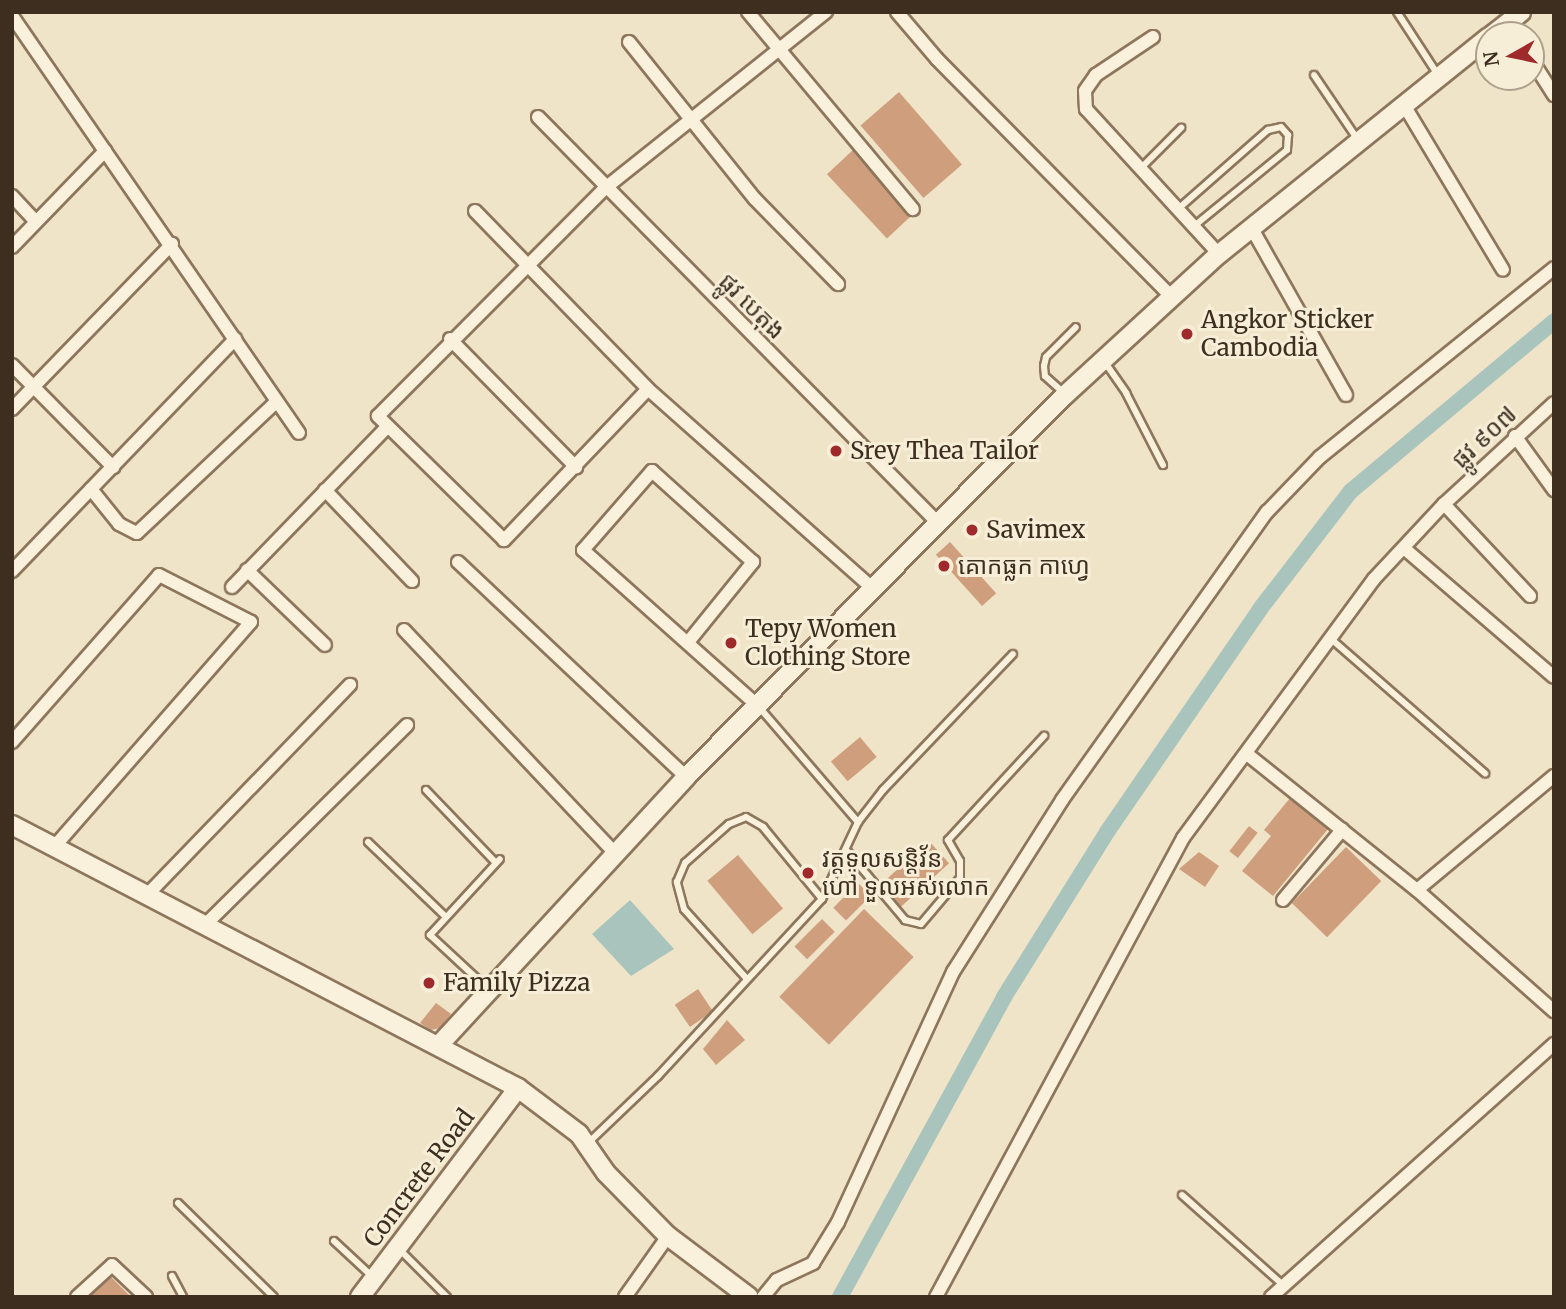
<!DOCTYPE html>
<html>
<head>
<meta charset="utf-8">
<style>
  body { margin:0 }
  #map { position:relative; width:1566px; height:1309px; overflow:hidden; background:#f0e4c8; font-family:Merriweather,"Noto Sans Khmer",serif }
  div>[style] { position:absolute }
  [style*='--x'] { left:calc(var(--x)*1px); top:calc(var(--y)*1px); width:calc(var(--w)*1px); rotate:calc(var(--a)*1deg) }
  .water>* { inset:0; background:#a9c4bc }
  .canal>* { height:16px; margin:-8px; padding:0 8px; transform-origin:8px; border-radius:8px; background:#a9c4bc }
  .building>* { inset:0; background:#cf9f7d; transform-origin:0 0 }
  .roads { filter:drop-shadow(2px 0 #8d765c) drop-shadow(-2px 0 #8d765c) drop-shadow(0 2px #8d765c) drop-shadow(0 -2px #8d765c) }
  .lane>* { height:6px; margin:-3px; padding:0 3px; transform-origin:3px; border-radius:3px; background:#faf1dc }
  .street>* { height:12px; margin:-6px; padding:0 6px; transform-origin:6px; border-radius:6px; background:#faf1dc }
  .secondary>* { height:18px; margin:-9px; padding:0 9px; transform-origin:9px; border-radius:9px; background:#faf1dc }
  .dots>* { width:19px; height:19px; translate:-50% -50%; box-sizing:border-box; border:4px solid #f7eed8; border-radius:50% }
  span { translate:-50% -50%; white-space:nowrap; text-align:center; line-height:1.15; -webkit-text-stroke:6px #f7eed8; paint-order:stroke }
  .street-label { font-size:24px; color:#3d2e20 }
  .poi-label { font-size:24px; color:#3d2e20 }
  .left { translate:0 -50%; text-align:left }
  .frame { position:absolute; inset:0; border:14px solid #3d2e20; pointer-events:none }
  .north { position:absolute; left:1475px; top:21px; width:70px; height:70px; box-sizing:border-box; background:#f7eed8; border:2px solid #ada18e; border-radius:50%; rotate:261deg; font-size:19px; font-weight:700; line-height:28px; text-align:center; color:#3d2e20 }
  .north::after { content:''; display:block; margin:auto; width:24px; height:32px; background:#9e2a2b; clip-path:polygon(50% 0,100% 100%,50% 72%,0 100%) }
</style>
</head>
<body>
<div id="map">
  <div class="water">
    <i style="clip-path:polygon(630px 900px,674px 949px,631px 976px,592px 934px)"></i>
  </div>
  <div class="canal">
    <i style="--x:840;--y:1297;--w:342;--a:-61.3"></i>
    <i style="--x:1004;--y:997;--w:195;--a:-58"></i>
    <i style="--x:1107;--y:832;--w:270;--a:-55.5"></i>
    <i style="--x:1260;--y:609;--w:149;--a:-52.4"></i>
    <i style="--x:1351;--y:491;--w:265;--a:-39.9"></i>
  </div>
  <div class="building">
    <i style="left:899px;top:92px;width:96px;height:51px;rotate:49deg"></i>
    <i style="left:854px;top:149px;width:88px;height:37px;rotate:47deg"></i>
    <i style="left:950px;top:542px;width:69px;height:19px;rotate:48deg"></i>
    <i style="left:860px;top:737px;width:26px;height:38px;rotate:50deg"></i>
    <i style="clip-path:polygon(1290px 798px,1328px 829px,1273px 896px,1242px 871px,1271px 836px,1264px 830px)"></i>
    <i style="left:1249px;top:826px;width:11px;height:32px;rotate:38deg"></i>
    <i style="left:929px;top:841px;width:30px;height:67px;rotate:48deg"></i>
    <i style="left:1346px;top:847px;width:49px;height:78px;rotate:44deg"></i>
    <i style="clip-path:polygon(1199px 852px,1219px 866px,1205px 887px,1179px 869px)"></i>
    <i style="left:738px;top:855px;width:70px;height:40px;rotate:50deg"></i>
    <i style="left:858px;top:883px;width:18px;height:35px;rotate:45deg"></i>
    <i style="left:864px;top:909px;width:69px;height:122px;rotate:44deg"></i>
    <i style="left:822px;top:919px;width:18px;height:39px;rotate:45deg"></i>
    <i style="left:698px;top:989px;width:27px;height:28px;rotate:56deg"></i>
    <i style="clip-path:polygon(436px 1003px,451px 1014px,440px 1028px,431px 1030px,420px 1023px)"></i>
    <i style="clip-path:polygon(727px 1020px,745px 1040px,716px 1065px,703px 1049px)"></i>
    <i style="clip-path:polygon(107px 1273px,131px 1297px,84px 1297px)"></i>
  </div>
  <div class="roads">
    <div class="lane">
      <i style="--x:1397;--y:12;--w:75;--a:56.9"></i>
      <i style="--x:1314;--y:75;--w:78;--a:55.9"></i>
      <i style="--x:1141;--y:168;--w:57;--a:-45"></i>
      <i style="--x:1178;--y:209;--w:120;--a:-41.3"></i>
      <i style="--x:1268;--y:130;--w:13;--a:-13"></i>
      <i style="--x:1281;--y:127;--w:11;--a:49"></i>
      <i style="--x:1288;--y:135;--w:15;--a:94"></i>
      <i style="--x:1287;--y:150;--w:120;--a:140.7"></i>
      <i style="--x:1104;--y:361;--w:39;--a:55"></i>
      <i style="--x:1126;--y:393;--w:81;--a:62.8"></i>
      <i style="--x:1065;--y:394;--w:27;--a:-138"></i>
      <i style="--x:1045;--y:376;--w:10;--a:-96"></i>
      <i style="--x:1044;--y:366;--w:9;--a:-77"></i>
      <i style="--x:1046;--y:357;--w:42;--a:-45"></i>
      <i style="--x:1330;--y:638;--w:206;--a:41.1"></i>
      <i style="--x:759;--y:707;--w:152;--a:49.3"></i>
      <i style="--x:426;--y:790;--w:101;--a:46.2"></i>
      <i style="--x:368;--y:842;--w:108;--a:43.9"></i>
      <i style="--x:848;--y:852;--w:89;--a:50"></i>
      <i style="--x:905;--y:920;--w:16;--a:14"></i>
      <i style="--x:921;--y:924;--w:60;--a:-49.7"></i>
      <i style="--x:960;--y:878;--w:17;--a:-90"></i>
      <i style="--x:960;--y:861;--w:24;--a:-120"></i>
      <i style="--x:948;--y:840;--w:142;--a:-47.3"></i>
      <i style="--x:747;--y:979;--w:94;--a:-132"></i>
      <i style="--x:684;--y:909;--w:28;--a:-105"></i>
      <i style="--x:677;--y:882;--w:21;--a:-67"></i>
      <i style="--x:685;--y:863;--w:59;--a:-41.6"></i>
      <i style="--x:729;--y:824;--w:18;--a:-22"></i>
      <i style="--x:746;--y:817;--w:20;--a:30"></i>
      <i style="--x:763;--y:827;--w:93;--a:50.7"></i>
      <i style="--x:487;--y:988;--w:78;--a:-137.1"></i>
      <i style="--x:430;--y:935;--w:103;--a:-47.4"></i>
      <i style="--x:588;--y:1143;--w:97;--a:-43.7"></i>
      <i style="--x:658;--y:1076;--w:241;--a:-47.2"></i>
      <i style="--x:822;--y:899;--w:85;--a:-64.9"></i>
      <i style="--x:858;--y:822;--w:41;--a:-52"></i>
      <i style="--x:883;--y:790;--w:188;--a:-46.3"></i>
      <i style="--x:1182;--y:1195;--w:137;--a:41.7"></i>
      <i style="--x:178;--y:1203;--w:134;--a:44.4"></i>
      <i style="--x:334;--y:1241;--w:54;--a:42.8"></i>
      <i style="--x:399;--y:1249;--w:68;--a:45"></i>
      <i style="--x:172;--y:1276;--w:24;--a:62"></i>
    </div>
    <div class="street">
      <i style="--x:748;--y:12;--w:257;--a:50.1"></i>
      <i style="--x:897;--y:12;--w:62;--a:49.6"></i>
      <i style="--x:937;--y:59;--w:334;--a:45.4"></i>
      <i style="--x:12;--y:16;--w:506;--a:55.46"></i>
      <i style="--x:1153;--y:37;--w:69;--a:146.3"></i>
      <i style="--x:1096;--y:75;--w:19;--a:125"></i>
      <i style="--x:1085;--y:91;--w:18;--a:87"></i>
      <i style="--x:1086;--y:109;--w:197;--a:47.5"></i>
      <i style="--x:629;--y:42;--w:201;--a:51.3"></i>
      <i style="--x:755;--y:199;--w:119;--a:45.7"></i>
      <i style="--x:1531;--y:59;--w:43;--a:57.4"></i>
      <i style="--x:1404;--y:105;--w:192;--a:59"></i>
      <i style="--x:538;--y:117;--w:570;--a:45.43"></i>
      <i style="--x:12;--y:196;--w:35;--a:47"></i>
      <i style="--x:475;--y:211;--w:248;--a:45.8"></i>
      <i style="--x:648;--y:389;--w:301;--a:41.6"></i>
      <i style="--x:1251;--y:227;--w:193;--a:60.5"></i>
      <i style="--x:12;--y:247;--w:134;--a:-45.9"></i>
      <i style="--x:450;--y:339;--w:180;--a:45.5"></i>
      <i style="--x:12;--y:365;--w:144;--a:45.3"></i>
      <i style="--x:648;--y:389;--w:209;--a:133.6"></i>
      <i style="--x:504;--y:540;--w:177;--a:-135.5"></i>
      <i style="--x:378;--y:416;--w:320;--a:-45.1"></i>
      <i style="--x:604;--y:189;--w:284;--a:-38.6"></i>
      <i style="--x:12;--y:409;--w:230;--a:-45.9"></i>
      <i style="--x:1515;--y:436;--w:67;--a:54.2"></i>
      <i style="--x:91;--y:489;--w:45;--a:51.3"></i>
      <i style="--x:119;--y:524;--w:20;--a:27"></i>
      <i style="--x:137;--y:533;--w:192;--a:-43.3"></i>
      <i style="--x:325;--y:490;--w:126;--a:46.3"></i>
      <i style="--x:1444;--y:504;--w:126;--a:46.9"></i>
      <i style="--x:1405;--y:549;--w:196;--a:40.7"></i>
      <i style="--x:458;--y:562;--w:313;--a:43.3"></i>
      <i style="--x:247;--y:570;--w:108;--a:43.9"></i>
      <i style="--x:12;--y:571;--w:322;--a:-46.1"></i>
      <i style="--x:232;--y:587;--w:221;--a:-45.9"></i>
      <i style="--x:404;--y:630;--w:307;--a:46.6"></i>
      <i style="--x:689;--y:641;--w:102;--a:-51"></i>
      <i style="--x:753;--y:562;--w:136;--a:-138"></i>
      <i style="--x:652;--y:471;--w:105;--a:131.1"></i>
      <i style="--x:583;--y:550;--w:234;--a:41.7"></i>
      <i style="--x:12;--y:742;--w:222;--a:-48.6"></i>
      <i style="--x:159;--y:575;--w:103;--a:27.1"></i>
      <i style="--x:251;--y:622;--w:298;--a:131.2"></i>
      <i style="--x:1247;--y:754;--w:218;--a:38.7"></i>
      <i style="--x:1417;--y:890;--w:183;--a:41.5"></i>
      <i style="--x:1417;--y:890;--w:178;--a:-39.8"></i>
      <i style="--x:148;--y:894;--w:291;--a:-46"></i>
      <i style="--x:1283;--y:900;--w:92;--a:-49.9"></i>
      <i style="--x:206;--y:924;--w:283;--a:-44.7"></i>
      <i style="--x:77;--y:1297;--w:47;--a:-42.4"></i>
      <i style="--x:112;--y:1265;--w:47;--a:43.3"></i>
      <i style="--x:625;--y:1297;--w:75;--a:-54.8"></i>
      <i style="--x:763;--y:1297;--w:22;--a:-51"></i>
      <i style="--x:777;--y:1280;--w:40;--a:-25"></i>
      <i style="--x:813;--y:1263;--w:48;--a:-58.6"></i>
      <i style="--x:838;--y:1222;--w:275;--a:-65.3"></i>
      <i style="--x:953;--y:972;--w:204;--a:-57.6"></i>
      <i style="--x:1062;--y:800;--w:354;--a:-54.6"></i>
      <i style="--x:1267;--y:512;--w:76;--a:-46.1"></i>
      <i style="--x:1320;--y:457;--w:301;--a:-38.9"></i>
      <i style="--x:936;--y:1297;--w:521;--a:-61.71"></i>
      <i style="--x:1183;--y:838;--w:322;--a:-53.6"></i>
      <i style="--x:1374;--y:579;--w:103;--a:-47"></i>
      <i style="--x:1444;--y:504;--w:149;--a:-42.6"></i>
      <i style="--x:1271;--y:1297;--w:380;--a:-41.8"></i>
    </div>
    <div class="secondary">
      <i style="--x:1492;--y:35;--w:37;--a:-38"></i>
      <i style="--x:12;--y:825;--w:570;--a:27.46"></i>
      <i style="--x:518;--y:1088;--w:76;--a:37"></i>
      <i style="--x:579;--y:1134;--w:47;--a:55.3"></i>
      <i style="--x:606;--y:1173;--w:88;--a:45.5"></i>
      <i style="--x:668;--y:1236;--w:101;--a:37"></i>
      <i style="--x:439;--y:1045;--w:364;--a:-47.3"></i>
      <i style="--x:686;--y:777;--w:538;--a:-45.23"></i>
      <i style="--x:1065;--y:395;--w:209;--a:-42.5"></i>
      <i style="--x:1219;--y:254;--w:346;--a:-38.8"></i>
      <i style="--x:360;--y:1297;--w:262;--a:-52.9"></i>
    </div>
  </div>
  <div class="dots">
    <i style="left:1187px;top:334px;background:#9e2a2b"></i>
    <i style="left:836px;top:451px;background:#9e2a2b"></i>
    <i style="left:972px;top:530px;background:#9e2a2b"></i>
    <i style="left:944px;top:566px;background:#9e2a2b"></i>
    <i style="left:731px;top:643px;background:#9e2a2b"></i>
    <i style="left:808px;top:873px;background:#9e2a2b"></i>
    <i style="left:429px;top:983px;background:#9e2a2b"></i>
  </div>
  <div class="street-label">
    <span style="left:752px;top:306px;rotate:45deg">ផ្លូវ បេតុង</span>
    <span style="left:1484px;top:437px;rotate:-43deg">ផ្លូវ ៩០៧</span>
    <span style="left:419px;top:1178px;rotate:-53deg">Concrete Road</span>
  </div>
  <div class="poi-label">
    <span class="left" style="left:1201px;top:334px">Angkor Sticker<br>Cambodia</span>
    <span class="left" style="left:850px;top:451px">Srey Thea Tailor</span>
    <span class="left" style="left:986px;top:530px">Savimex</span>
    <span class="left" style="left:958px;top:566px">គោកធ្លក កាហ្វេ</span>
    <span class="left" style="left:745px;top:643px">Tepy Women<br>Clothing Store</span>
    <span class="left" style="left:822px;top:873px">វត្តទូលសន្តិវ័ន<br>ហៅ ទួលអស់លោក</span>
    <span class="left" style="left:443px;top:983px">Family Pizza</span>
  </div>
  <div class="frame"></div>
  <div class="north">N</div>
</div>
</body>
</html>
